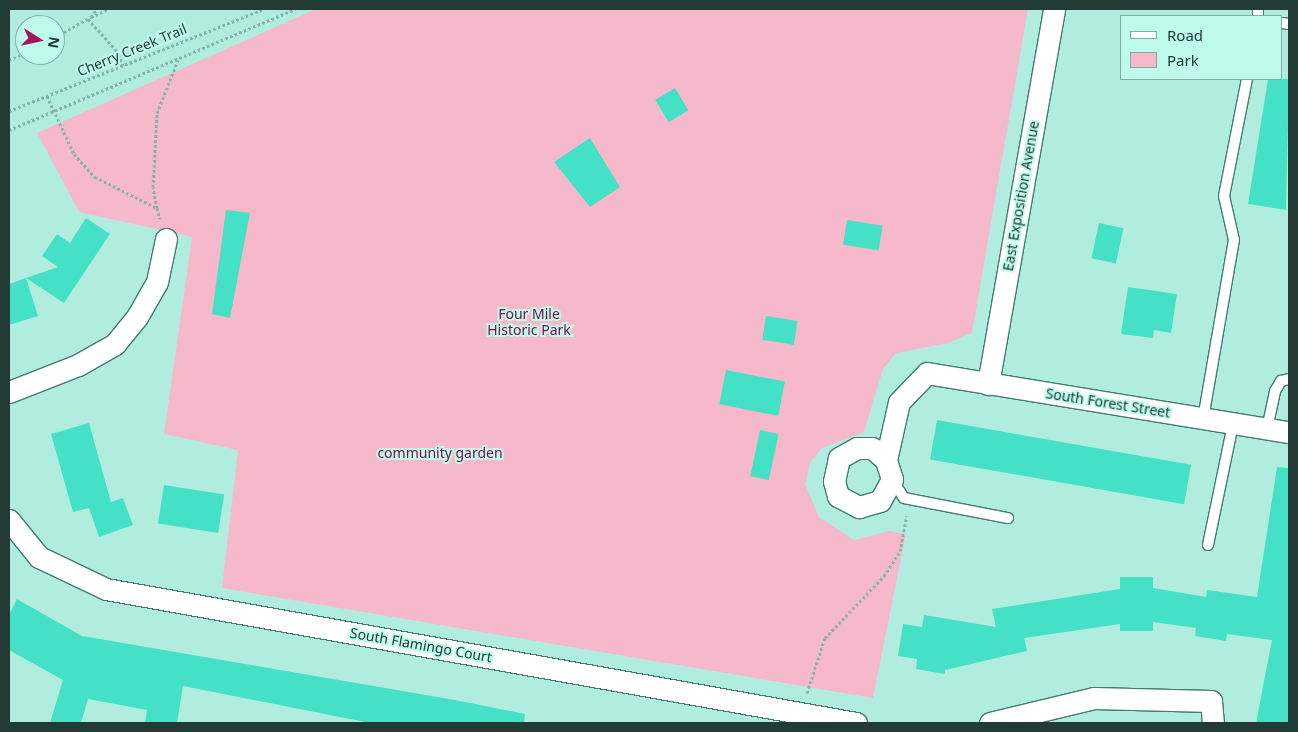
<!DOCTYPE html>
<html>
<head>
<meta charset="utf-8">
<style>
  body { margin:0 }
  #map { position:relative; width:1298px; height:732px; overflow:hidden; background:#b1eddf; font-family:"Noto Sans",sans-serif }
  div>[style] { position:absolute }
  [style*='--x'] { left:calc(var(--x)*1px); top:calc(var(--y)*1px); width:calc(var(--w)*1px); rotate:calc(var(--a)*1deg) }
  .green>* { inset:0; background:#f5b9cb }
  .building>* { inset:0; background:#45e1c6; transform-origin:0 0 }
  .path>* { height:3px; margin-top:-1.5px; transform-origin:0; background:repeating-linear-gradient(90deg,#83b3a8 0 2.5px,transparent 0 5px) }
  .roads { filter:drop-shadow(1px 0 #427b6f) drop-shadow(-1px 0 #427b6f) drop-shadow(0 1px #427b6f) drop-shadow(0 -1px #427b6f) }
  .service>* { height:10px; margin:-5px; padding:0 5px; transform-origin:5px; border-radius:5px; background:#fff }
  .minor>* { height:21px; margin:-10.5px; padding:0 10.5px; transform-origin:10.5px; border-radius:10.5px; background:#fff }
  span { translate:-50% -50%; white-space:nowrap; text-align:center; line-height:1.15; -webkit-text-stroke:4px #befbec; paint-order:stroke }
  .street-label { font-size:14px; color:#223b35 }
  .park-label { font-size:14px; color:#850a48 }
  .frame { position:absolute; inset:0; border:10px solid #223b35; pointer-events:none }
  .legend { position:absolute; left:1120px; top:15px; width:162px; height:65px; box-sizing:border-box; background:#befbec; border:1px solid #80aea3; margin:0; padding:6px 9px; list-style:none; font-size:15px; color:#223b35 }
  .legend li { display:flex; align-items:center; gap:10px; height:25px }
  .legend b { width:25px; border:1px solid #80aea3 }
  .north { position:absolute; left:15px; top:15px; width:50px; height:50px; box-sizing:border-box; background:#befbec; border:1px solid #80aea3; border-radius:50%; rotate:100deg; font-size:14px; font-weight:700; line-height:20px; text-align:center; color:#223b35 }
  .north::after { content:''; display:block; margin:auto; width:18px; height:22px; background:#a3145a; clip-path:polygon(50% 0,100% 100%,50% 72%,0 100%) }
</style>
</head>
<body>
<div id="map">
  <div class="green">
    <i style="clip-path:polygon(316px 9px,1028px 9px,972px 333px,948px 343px,896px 353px,883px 369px,864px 432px,822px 448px,811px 461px,805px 484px,819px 517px,854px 540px,889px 531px,906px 534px,873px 698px,222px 588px,238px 450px,164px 434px,192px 237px,79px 212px,37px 133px)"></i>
  </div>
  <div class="building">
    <i style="clip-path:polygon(1268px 79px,1289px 79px,1286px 210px,1248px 204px)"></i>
    <i style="left:675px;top:88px;width:26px;height:23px;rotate:59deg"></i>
    <i style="clip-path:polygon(590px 138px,620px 187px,590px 207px,554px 162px)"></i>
    <i style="clip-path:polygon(226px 210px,250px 213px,230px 318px,212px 314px)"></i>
    <i style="clip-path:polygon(86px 218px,110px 234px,64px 303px,26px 278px,58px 267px,42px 256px,57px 234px,70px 243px)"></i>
    <i style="left:847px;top:220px;width:36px;height:25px;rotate:9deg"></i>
    <i style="left:1099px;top:223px;width:25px;height:36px;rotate:12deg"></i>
    <i style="clip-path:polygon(26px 278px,38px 316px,9px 325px,9px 284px)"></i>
    <i style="clip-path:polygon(1128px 287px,1177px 294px,1171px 333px,1154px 330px,1153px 338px,1121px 334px)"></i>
    <i style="left:766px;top:316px;width:32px;height:24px;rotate:9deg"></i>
    <i style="left:726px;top:370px;width:60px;height:35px;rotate:11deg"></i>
    <i style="left:937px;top:420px;width:258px;height:40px;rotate:10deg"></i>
    <i style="clip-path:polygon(89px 423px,111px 502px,123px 498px,133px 525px,99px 537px,89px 508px,73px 512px,51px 434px)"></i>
    <i style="left:760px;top:430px;width:19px;height:47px;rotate:12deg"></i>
    <i style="clip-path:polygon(1277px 467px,1289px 468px,1289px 723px,1256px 723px,1272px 640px,1227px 634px,1226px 641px,1195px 636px,1196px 628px,1153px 622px,1153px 631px,1120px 631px,1120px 624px,1024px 638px,1027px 651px,945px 670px,945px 674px,916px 669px,917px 659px,898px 656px,903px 624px,922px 627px,924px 615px,996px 627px,992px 609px,1120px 589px,1120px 577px,1153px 577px,1153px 588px,1206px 597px,1207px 590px,1257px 597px)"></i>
    <i style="left:164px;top:485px;width:61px;height:39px;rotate:9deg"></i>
    <i style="clip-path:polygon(17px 599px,82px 636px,455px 700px,525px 714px,524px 723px,370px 723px,183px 686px,177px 723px,145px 723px,147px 710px,88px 699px,81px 723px,50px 723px,63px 680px,9px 650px,9px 615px)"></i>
  </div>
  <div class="path">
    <i style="--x:91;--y:17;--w:20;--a:-24"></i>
    <i style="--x:88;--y:19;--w:42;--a:47.9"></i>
    <i style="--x:116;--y:50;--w:17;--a:66"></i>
    <i style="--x:55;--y:37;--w:41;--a:-29.1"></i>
    <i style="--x:91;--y:17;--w:10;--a:-53"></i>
    <i style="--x:9;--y:60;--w:17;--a:-24"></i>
    <i style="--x:47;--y:96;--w:64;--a:65"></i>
    <i style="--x:74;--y:154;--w:31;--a:48"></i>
    <i style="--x:95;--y:177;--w:69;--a:26.6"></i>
    <i style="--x:157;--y:208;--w:11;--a:75"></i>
    <i style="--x:9;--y:111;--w:275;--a:-21.8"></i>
    <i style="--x:9;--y:130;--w:311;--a:-22.9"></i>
    <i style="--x:157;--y:208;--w:21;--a:-101"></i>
    <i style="--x:153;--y:187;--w:74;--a:-86.9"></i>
    <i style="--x:157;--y:113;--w:57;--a:-68.4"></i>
    <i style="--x:807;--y:693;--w:58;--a:-71.9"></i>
    <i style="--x:825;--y:638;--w:86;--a:-46.4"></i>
    <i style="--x:884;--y:576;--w:30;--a:-57"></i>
    <i style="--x:900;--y:551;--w:36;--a:-79"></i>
  </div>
  <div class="roads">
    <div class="service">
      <i style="--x:1258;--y:9;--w:7;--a:90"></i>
      <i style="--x:1282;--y:23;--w:7;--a:8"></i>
      <i style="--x:1203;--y:419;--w:182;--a:-80.2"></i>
      <i style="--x:1234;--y:240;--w:45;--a:-102.8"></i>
      <i style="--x:1224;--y:196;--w:119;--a:-78.9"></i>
      <i style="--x:1267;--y:429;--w:39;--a:-78"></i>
      <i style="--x:1275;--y:391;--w:12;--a:-59"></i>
      <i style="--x:1281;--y:381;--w:8;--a:-14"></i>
      <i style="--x:892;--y:479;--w:22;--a:58"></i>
      <i style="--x:904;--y:498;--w:106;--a:10.9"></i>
      <i style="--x:1208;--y:545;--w:124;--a:-78.3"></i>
    </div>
    <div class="minor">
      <i style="--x:988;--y:384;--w:381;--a:-80"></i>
      <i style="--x:9;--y:392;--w:74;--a:-21.4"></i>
      <i style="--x:78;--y:365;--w:43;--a:-29.6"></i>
      <i style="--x:115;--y:344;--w:35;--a:-51"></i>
      <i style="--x:137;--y:317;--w:40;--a:-60.3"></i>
      <i style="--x:157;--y:282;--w:44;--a:-78.2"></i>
      <i style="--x:886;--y:460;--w:18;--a:-139"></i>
      <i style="--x:872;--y:448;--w:15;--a:180"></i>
      <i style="--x:857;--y:448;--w:21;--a:151"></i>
      <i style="--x:839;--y:458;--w:24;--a:102"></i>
      <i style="--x:834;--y:481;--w:16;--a:75"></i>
      <i style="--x:838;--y:496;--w:24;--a:28"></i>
      <i style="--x:859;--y:507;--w:22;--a:-16"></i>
      <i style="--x:880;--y:501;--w:25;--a:-61"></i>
      <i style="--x:892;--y:479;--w:20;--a:-108"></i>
      <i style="--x:886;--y:460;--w:59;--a:-77.4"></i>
      <i style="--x:899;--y:402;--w:40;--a:-46"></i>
      <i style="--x:927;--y:373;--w:367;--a:9.3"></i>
      <i style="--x:9;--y:520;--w:48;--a:51"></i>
      <i style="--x:39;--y:557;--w:74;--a:25.5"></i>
      <i style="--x:106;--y:589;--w:762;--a:10.13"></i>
      <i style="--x:990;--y:723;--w:107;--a:-13.5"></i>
      <i style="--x:1094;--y:698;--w:117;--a:1.5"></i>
      <i style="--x:1211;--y:701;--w:22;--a:85"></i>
    </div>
  </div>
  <div class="street-label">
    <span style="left:132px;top:50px;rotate:-22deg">Cherry Creek Trail</span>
    <span style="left:1021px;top:196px;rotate:-80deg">East Exposition Avenue</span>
    <span style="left:1108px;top:403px;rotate:9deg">South Forest Street</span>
    <span style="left:421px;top:645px;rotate:10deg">South Flamingo Court</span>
  </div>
  <div class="park-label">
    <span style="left:529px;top:322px">Four Mile<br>Historic Park</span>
    <span style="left:440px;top:453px">community garden</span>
  </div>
  <div class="frame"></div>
  <ul class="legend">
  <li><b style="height:6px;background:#fff"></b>Road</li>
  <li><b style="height:14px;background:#f5b9cb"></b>Park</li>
  </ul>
  <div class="north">N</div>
</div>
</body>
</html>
